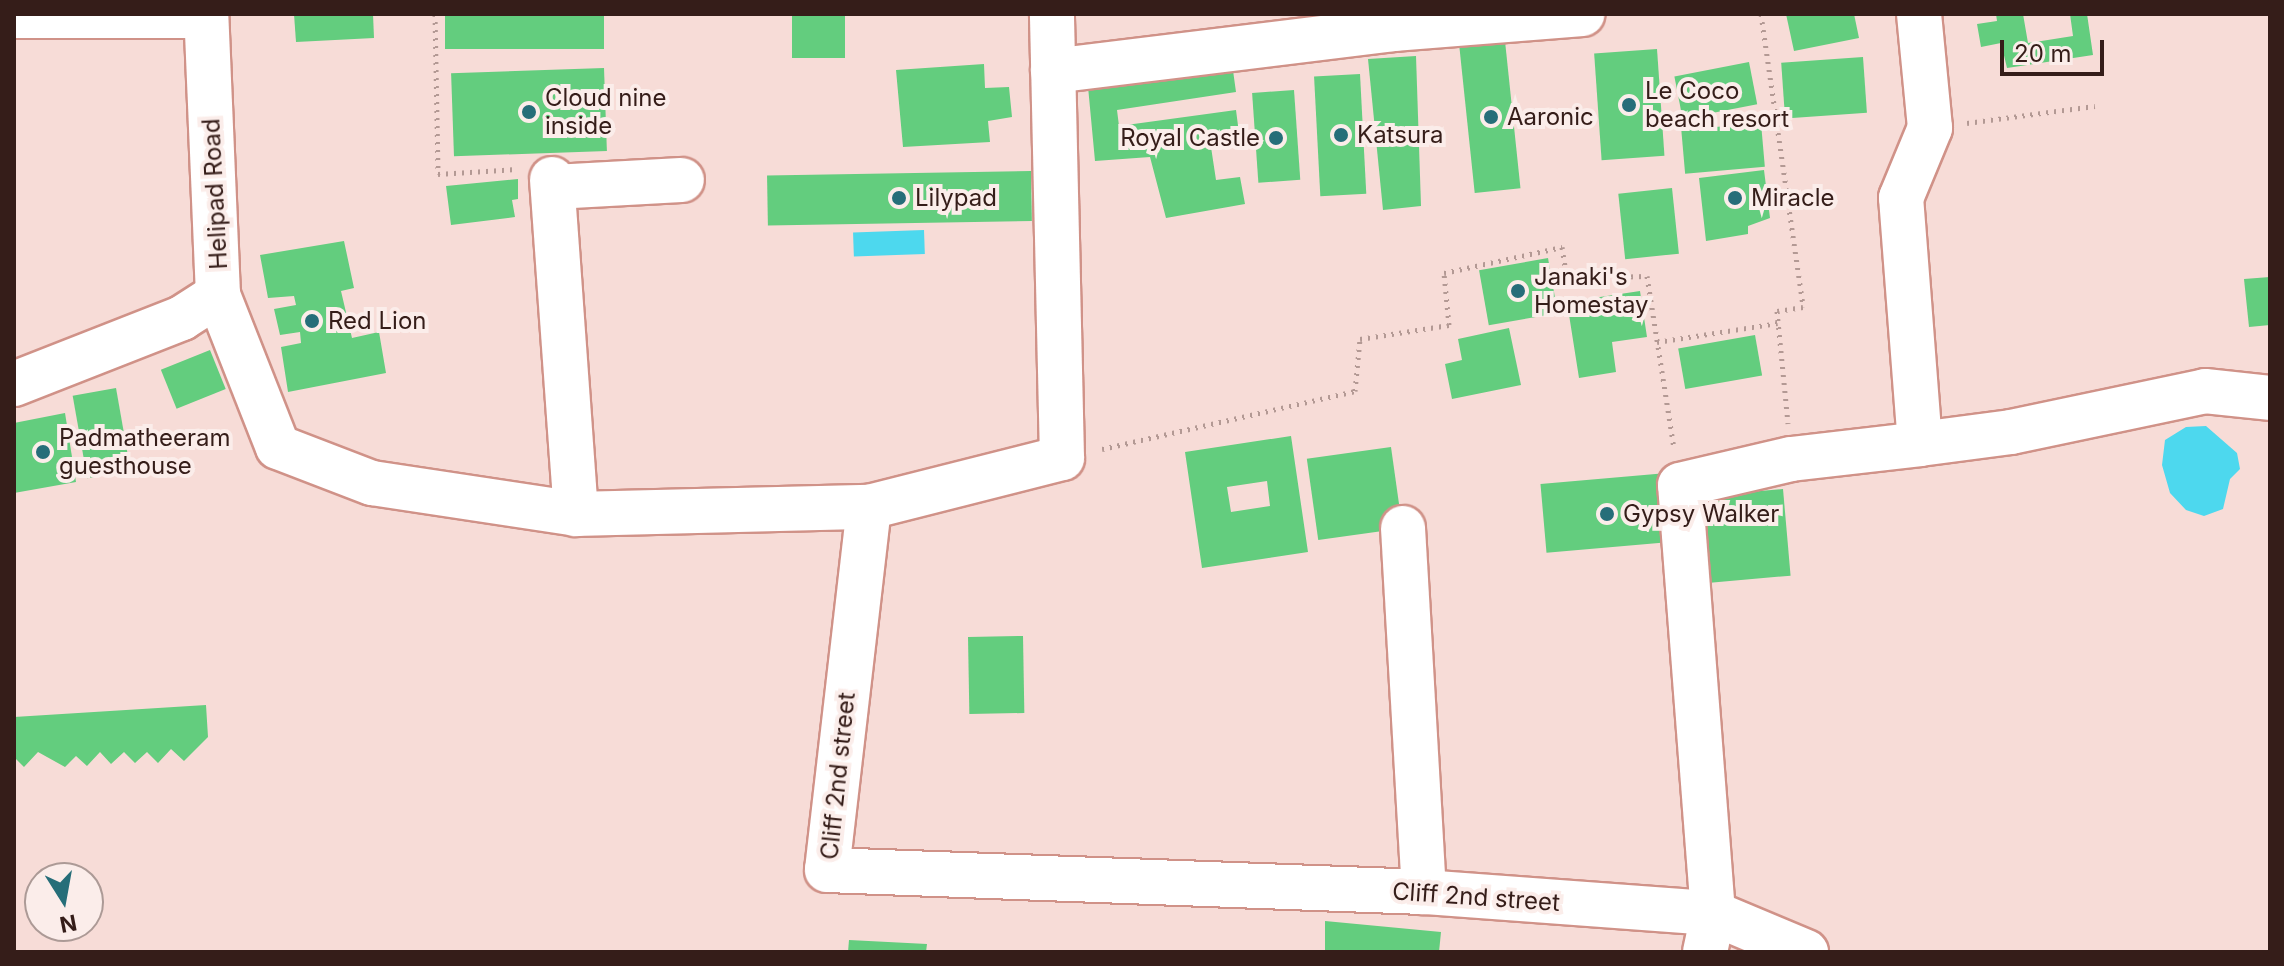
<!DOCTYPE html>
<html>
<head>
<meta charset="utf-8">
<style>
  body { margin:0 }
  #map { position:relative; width:2284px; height:966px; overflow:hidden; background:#f7dcd7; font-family:Inter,sans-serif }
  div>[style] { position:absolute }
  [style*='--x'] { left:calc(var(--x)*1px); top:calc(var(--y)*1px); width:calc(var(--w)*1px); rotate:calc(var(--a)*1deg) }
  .water>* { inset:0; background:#4dd8ee; transform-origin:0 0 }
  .building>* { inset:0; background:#63cd7e; transform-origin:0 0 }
  .path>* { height:5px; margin-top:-2.5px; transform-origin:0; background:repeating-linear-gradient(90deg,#b39994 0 2px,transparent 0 8px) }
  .roads { filter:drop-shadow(2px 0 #d09288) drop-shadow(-2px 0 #d09288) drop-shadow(0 2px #d09288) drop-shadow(0 -2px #d09288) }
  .minor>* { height:44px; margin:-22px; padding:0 22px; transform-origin:22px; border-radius:22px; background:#fff }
  .dots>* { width:22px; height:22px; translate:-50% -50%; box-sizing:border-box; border:4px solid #fbedea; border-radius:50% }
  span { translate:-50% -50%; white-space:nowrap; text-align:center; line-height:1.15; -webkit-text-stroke:8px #fbedea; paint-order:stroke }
  .poi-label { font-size:24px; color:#351d19 }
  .left { translate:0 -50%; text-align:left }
  .right { translate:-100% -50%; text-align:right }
  .street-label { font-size:24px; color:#351d19 }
  .frame { position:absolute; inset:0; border:16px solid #351d19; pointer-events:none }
  .north { position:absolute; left:24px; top:862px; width:80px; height:80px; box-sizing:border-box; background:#fbedea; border:2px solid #ac9a96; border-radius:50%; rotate:169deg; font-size:22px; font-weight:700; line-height:32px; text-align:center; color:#351d19 }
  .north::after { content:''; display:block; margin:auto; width:28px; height:36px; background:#266e79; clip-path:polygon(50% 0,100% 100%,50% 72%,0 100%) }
  .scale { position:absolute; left:2000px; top:40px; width:104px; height:36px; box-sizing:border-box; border:4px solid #351d19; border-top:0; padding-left:10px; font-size:24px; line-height:28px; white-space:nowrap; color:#351d19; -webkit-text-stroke:6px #fbedea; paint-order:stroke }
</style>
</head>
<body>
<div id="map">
  <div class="water">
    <i style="left:924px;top:230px;width:24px;height:71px;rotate:88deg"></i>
    <i style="clip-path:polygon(2206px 426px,2237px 453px,2240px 469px,2230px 479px,2223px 509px,2204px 516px,2186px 510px,2170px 493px,2162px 465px,2165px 440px,2186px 427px)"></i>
  </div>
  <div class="building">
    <i style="clip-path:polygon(294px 14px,373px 14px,374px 38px,296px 42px)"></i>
    <i style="left:445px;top:14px;width:159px;height:35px"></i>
    <i style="left:792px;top:14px;width:53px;height:44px"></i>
    <i style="clip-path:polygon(1786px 14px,1854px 14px,1859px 38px,1794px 51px)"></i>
    <i style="clip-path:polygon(1996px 14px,2023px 14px,2028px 43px,2073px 36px,2070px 14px,2087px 14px,2093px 55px,2007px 68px,2001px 43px,1981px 47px,1977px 24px,1997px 21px)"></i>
    <i style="left:1505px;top:41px;width:148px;height:46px;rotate:84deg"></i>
    <i style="left:1657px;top:49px;width:107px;height:63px;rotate:86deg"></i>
    <i style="clip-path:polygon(1231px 56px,1236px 92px,1117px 110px,1119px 126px,1236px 110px,1240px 141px,1211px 147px,1216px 180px,1240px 177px,1245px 204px,1166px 218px,1150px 157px,1095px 161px,1087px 76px)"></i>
    <i style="clip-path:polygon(1416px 56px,1421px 206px,1383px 210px,1368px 59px)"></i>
    <i style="left:1863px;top:57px;width:56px;height:82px;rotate:86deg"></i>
    <i style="left:1749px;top:62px;width:43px;height:76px;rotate:79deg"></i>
    <i style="clip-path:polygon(984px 64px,985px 88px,1009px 87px,1012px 117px,988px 121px,990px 142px,903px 147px,896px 70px)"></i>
    <i style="left:604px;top:68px;width:83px;height:153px;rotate:88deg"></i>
    <i style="left:1360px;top:74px;width:120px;height:46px;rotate:87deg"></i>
    <i style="left:1294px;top:90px;width:90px;height:42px;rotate:86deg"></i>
    <i style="left:1761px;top:123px;width:44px;height:80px;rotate:85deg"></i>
    <i style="clip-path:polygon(1764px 170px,1770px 218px,1748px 226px,1748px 234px,1706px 241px,1699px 178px)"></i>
    <i style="left:1031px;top:171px;width:50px;height:264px;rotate:89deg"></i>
    <i style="clip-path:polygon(518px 179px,518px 199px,512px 200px,515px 217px,451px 225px,446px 186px)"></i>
    <i style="left:1672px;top:188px;width:66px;height:54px;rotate:84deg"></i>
    <i style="clip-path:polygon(344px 241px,354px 288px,341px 291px,352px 338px,379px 332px,386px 373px,288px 392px,281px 347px,301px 343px,300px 332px,280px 335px,274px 309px,296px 305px,294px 296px,268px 298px,260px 255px)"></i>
    <i style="left:1548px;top:258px;width:56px;height:70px;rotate:80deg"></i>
    <i style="clip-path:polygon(2270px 277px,2270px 325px,2249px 327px,2244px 279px)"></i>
    <i style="clip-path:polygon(1640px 291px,1647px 337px,1612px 342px,1616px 372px,1579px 378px,1567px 302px)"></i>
    <i style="clip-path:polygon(1509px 328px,1521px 385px,1452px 399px,1445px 364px,1462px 360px,1458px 339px)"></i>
    <i style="left:1755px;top:335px;width:41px;height:78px;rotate:80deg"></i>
    <i style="left:210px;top:350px;width:42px;height:53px;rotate:68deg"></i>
    <i style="left:116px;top:388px;width:84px;height:44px;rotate:80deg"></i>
    <i style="clip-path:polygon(65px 413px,76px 482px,14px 493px,14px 423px)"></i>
    <i style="clip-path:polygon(evenodd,1291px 436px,1308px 552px,1202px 568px,1185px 452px,1291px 436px,1267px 481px,1270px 506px,1231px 512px,1227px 487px,1267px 481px)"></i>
    <i style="left:1391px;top:447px;width:82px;height:85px;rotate:82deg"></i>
    <i style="left:1667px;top:473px;width:69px;height:127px;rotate:85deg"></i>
    <i style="left:1783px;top:489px;width:87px;height:89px;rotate:85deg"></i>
    <i style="left:1023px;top:636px;width:77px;height:55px;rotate:89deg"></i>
    <i style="clip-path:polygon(206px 705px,208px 737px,184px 761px,171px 749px,158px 763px,147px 752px,135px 763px,124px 752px,111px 764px,100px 752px,87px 766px,76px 756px,65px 767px,38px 752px,24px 767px,14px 757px,14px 717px)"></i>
    <i style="clip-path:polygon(1325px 921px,1441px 932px,1439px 952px,1325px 952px)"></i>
    <i style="clip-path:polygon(849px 940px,927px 944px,926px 952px,848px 952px)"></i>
  </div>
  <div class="path">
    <i style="--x:435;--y:14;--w:160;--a:88.9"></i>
    <i style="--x:438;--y:174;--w:79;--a:-3.6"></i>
    <i style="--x:1761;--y:14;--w:296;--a:81.8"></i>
    <i style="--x:1803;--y:307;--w:26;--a:171"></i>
    <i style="--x:1777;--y:311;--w:113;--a:84.4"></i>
    <i style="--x:1967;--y:123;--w:129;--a:-7.6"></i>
    <i style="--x:1657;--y:342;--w:122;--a:-8.9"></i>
    <i style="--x:1102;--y:449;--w:260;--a:-12.9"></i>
    <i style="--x:1355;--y:391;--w:52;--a:-84.5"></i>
    <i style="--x:1360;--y:339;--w:90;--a:-8.9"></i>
    <i style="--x:1449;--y:325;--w:52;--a:-95.5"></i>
    <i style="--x:1444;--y:273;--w:121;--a:-12.4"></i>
    <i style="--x:1562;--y:247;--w:31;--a:81"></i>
    <i style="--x:1567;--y:278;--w:80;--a:-1.4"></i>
    <i style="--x:1647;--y:276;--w:174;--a:81.1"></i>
  </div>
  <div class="roads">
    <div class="minor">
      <i style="--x:14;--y:16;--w:192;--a:0"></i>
      <i style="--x:1053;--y:71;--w:343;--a:-7"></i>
      <i style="--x:1393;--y:29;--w:190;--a:-4.5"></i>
      <i style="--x:552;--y:179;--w:336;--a:85.9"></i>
      <i style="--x:553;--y:187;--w:129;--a:-3.1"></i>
      <i style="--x:218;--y:295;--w:163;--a:68.5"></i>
      <i style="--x:278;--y:447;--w:101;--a:21"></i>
      <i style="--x:372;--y:483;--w:206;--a:8.6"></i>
      <i style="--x:576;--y:514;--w:293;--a:-1.4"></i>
      <i style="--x:869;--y:507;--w:199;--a:-14.2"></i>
      <i style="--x:1062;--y:458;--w:444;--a:-91.3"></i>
      <i style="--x:14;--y:384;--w:180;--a:-21.4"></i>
      <i style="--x:182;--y:318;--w:43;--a:-32.6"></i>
      <i style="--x:218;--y:295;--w:281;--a:-92.4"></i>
      <i style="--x:1920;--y:444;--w:92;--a:-7.5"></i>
      <i style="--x:2011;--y:432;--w:198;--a:-11.9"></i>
      <i style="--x:2205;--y:391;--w:65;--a:6.1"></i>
      <i style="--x:869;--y:507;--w:365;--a:96.6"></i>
      <i style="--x:827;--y:870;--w:597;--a:2.11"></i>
      <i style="--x:1424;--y:892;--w:290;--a:4.2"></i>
      <i style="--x:1713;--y:913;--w:101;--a:22.8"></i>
      <i style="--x:1403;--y:528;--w:365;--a:86.7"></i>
      <i style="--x:1705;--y:952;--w:40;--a:-78"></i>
      <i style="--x:1713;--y:913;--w:429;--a:-94.4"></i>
      <i style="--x:1680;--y:485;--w:114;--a:-13.2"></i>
      <i style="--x:1791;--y:459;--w:130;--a:-6.6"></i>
      <i style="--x:1920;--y:444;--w:247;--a:-94.4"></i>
      <i style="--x:1901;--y:198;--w:76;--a:-67.5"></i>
      <i style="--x:1930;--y:128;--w:115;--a:-95.5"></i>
    </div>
  </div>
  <div class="dots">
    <i style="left:1629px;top:105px;background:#266e79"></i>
    <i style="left:529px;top:112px;background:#266e79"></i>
    <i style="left:1491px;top:117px;background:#266e79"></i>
    <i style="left:1341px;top:135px;background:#266e79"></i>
    <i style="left:1276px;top:138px;background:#266e79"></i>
    <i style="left:899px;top:198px;background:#266e79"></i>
    <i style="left:1735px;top:198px;background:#266e79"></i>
    <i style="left:1518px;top:291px;background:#266e79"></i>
    <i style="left:312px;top:321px;background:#266e79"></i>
    <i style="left:43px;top:452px;background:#266e79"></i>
    <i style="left:1607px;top:514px;background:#266e79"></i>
  </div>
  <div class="poi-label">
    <span class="left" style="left:1645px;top:105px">Le Coco<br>beach resort</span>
    <span class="left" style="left:545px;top:112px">Cloud nine<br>inside</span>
    <span class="left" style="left:1507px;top:117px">Aaronic</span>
    <span class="left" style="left:1357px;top:135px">Katsura</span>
    <span class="right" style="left:1260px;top:138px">Royal Castle</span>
    <span class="left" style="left:915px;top:198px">Lilypad</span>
    <span class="left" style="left:1751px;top:198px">Miracle</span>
    <span class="left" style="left:1534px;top:291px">Janaki's<br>Homestay</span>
    <span class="left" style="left:328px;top:321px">Red Lion</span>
    <span class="left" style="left:59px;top:452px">Padmatheeram<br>guesthouse</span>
    <span class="left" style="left:1623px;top:514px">Gypsy Walker</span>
  </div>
  <div class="street-label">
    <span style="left:215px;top:194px;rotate:-93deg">Helipad Road</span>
    <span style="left:838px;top:776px;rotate:-84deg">Cliff 2nd street</span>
    <span style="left:1476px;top:897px;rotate:4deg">Cliff 2nd street</span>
  </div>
  <div class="frame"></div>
  <div class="north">N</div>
  <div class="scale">20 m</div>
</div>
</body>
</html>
